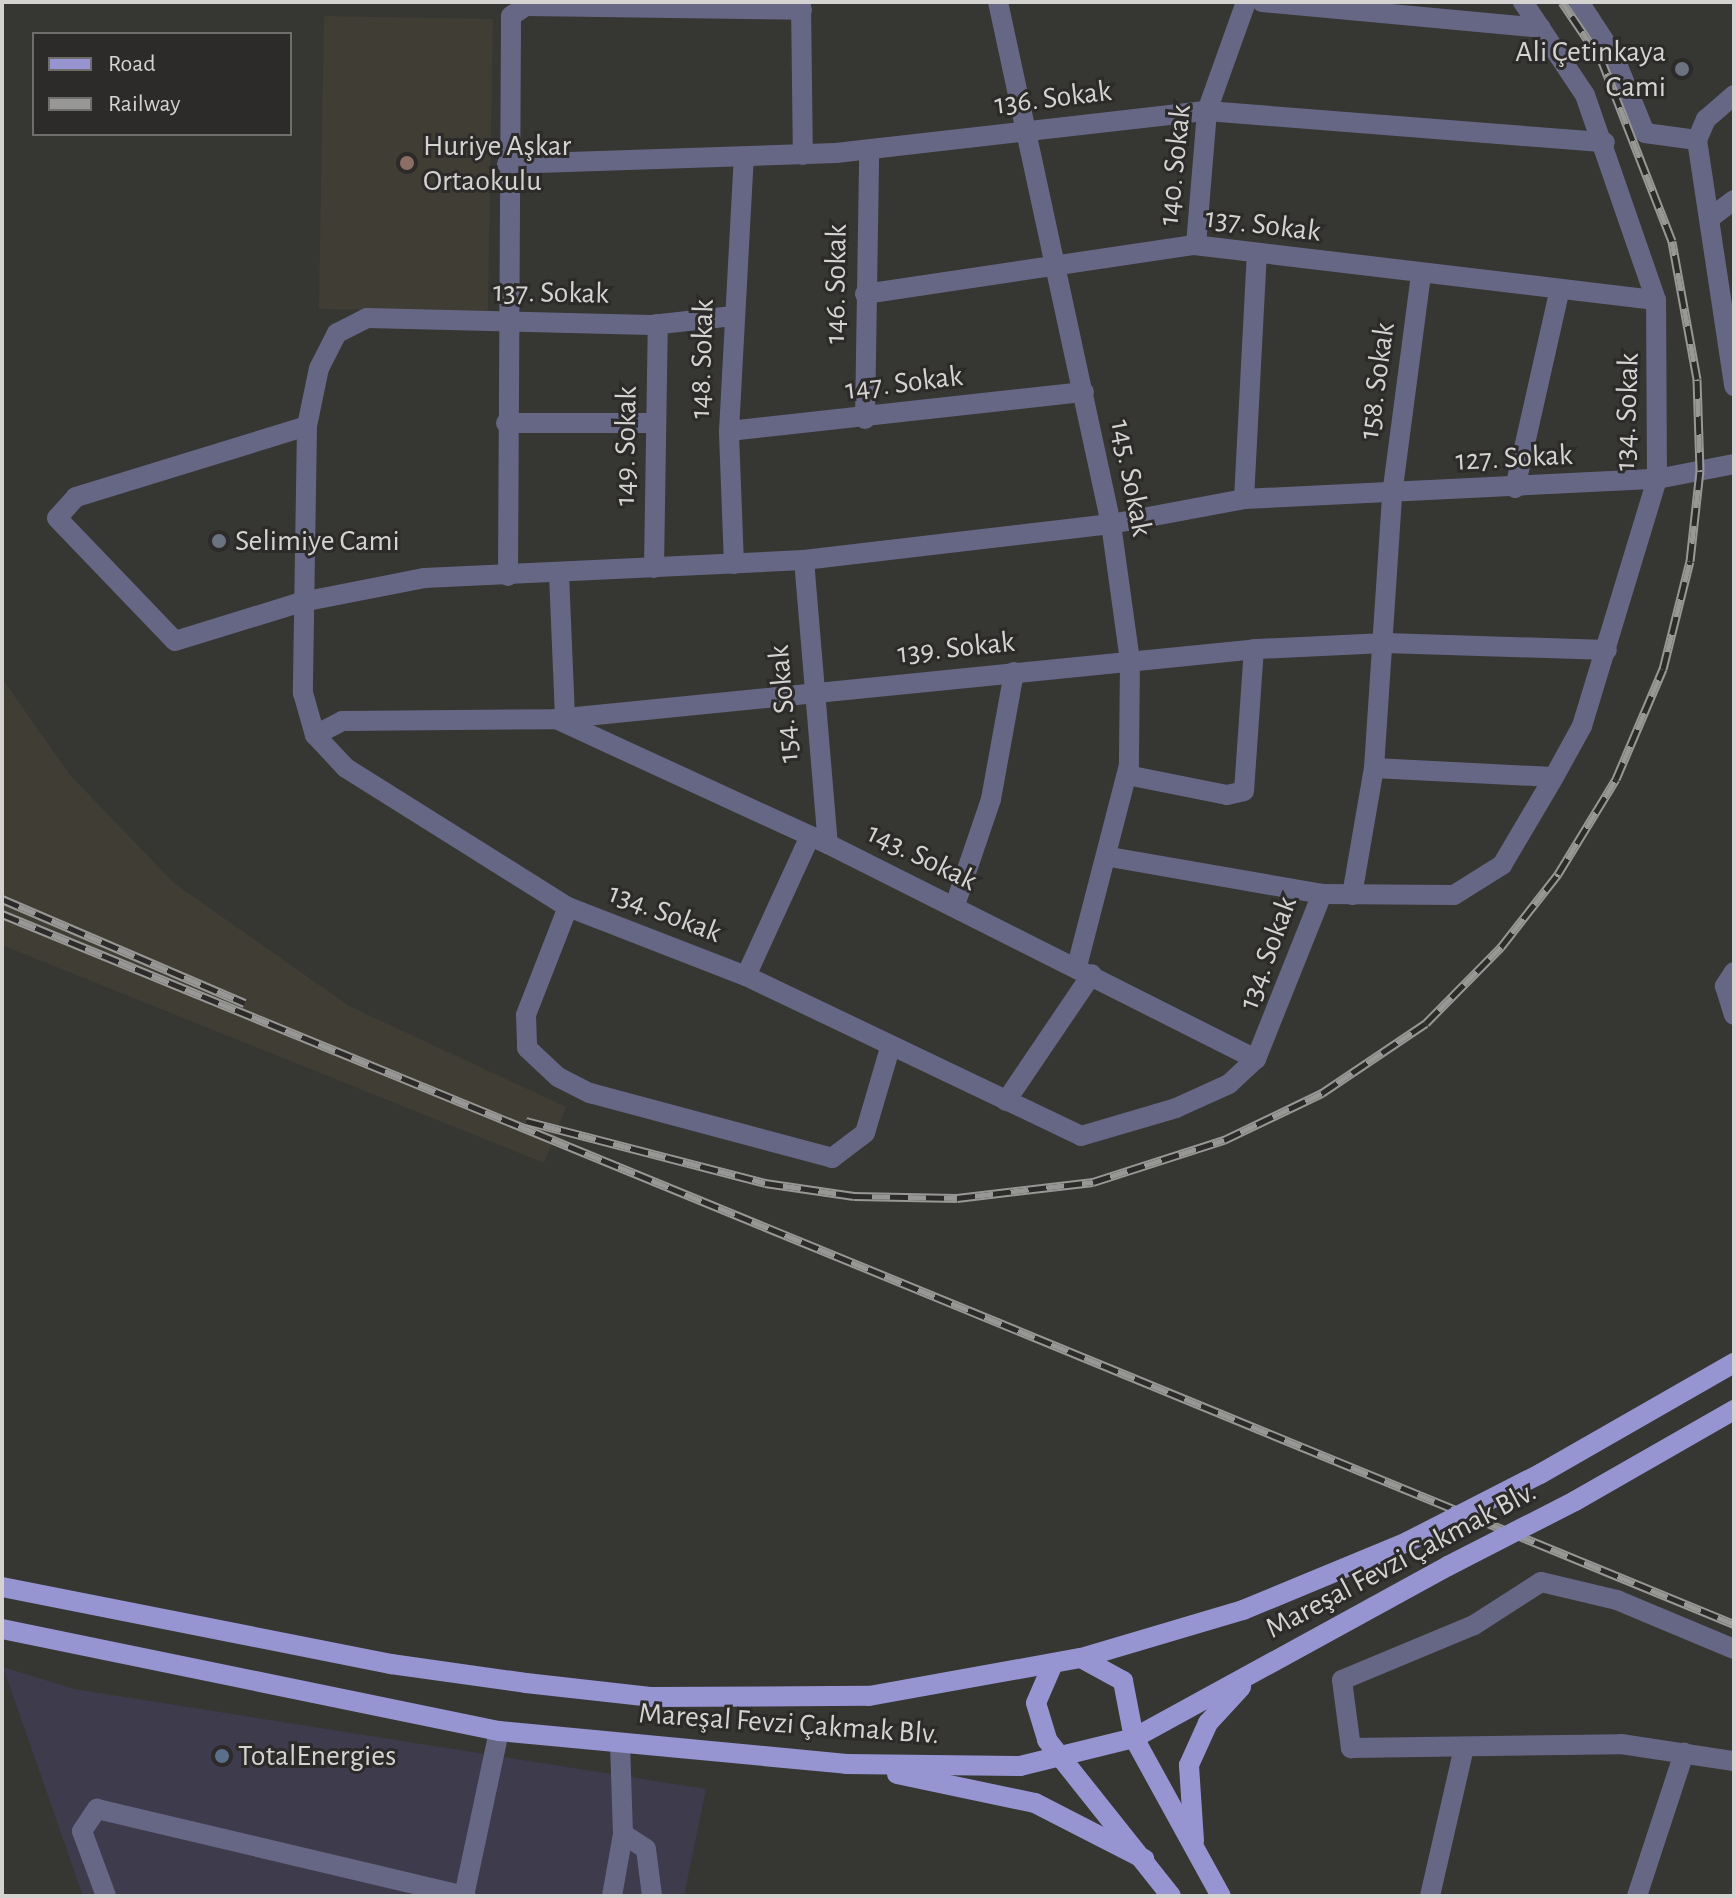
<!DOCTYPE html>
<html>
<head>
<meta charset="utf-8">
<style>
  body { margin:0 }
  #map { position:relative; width:1736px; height:1898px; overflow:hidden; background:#363633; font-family:"Alegreya Sans",sans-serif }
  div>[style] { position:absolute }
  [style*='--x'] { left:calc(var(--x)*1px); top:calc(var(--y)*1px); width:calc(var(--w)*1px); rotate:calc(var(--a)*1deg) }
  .industrial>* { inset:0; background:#3e3b4c }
  .built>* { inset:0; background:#403d34; transform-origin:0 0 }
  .minor>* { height:20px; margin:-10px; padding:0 10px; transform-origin:10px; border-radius:10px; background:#666785 }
  .major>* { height:20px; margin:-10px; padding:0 10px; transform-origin:10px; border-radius:10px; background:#9695d2 }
  .rail>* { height:9px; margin-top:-4.5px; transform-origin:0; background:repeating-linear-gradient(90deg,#2c2b29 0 18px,#979795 0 36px); box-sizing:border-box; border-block:2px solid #979795 }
  .major-bridge>* { height:20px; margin:-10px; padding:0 10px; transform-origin:10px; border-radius:10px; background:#9695d2 }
  .dots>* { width:22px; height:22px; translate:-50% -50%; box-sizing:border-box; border:4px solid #2c2b29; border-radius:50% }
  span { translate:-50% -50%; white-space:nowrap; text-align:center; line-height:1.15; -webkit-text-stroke:6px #2c2b29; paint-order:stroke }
  .poi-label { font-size:30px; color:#d4d3d2 }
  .right { translate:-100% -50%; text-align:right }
  .left { translate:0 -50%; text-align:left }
  .street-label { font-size:30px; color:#d4d3d2 }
  .frame { position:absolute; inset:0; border:4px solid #d4d3d2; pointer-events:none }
  .legend { position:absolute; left:32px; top:32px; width:260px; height:104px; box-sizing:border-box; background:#2c2b29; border:2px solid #6f6e6d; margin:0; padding:10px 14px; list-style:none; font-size:24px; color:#d4d3d2 }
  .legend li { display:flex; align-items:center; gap:16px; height:40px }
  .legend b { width:40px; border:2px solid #6f6e6d }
</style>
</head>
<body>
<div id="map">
  <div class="industrial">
    <i style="clip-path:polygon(3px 1667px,74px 1689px,706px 1789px,684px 1896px,83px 1896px)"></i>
  </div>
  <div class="built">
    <i style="left:324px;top:16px;width:169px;height:293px;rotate:1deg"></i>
    <i style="clip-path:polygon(2px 678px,69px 774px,174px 883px,349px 1006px,566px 1107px,544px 1163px,2px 945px)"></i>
  </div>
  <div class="minor">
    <i style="--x:801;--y:2;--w:153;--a:89.3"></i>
    <i style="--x:998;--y:2;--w:534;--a:77.79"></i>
    <i style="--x:1111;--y:524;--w:138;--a:82.1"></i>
    <i style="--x:1130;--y:661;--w:104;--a:90.6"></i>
    <i style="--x:1129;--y:765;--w:208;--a:104.5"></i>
    <i style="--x:1262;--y:2;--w:280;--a:5.3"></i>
    <i style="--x:1579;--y:2;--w:62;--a:56.8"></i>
    <i style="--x:1613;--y:54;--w:85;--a:67.9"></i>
    <i style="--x:1645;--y:133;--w:52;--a:7.7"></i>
    <i style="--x:1734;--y:95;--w:37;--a:139"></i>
    <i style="--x:1706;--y:119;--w:23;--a:113"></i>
    <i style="--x:1697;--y:140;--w:249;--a:81.4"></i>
    <i style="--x:507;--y:164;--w:329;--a:-1.9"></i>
    <i style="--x:836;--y:153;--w:373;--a:-6.5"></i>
    <i style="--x:1207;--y:111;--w:399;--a:4.5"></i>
    <i style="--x:1710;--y:218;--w:30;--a:-37"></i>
    <i style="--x:1196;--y:245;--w:134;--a:-85.3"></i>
    <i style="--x:1207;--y:111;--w:116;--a:-70.3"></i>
    <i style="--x:865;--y:294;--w:333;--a:-8.5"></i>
    <i style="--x:1194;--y:245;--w:465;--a:6.8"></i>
    <i style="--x:733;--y:316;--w:82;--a:173.7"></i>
    <i style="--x:651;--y:325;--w:284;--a:-178.6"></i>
    <i style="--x:367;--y:318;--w:34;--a:153"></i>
    <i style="--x:337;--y:333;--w:39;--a:117"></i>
    <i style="--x:319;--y:368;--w:59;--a:101.7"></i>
    <i style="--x:307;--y:426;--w:267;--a:90.9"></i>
    <i style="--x:303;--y:693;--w:44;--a:74.1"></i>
    <i style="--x:315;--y:735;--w:45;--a:46.8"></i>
    <i style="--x:346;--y:768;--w:262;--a:32.1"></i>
    <i style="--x:568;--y:907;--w:191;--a:21.2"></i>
    <i style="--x:746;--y:976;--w:371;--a:25.5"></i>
    <i style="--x:1081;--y:1136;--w:99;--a:-16.4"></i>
    <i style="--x:1176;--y:1108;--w:58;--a:-24.4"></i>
    <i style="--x:1229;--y:1084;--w:37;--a:-43"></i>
    <i style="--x:1256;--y:1059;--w:178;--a:-68.2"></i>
    <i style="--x:865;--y:419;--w:269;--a:-89.1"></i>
    <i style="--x:506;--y:423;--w:150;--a:0"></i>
    <i style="--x:307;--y:426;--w:242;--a:162.9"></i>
    <i style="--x:76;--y:497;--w:28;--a:132"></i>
    <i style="--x:57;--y:518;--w:170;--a:46.2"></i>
    <i style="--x:175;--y:641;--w:133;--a:-17.1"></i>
    <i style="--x:302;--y:602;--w:124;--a:-11.1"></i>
    <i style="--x:424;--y:578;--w:380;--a:-2.7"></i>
    <i style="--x:804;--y:560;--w:309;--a:-6.7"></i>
    <i style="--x:1111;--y:524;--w:135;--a:-10.6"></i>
    <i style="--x:1244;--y:499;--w:413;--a:-2.8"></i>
    <i style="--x:1657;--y:479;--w:78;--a:-11"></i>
    <i style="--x:729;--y:431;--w:357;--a:-6.3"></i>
    <i style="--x:1515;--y:488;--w:204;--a:-77.3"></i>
    <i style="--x:1244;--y:499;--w:245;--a:-87"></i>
    <i style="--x:804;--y:560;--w:285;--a:85.2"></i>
    <i style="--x:734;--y:564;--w:133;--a:-92.2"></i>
    <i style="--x:729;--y:431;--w:275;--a:-86.9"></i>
    <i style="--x:654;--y:568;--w:244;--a:-89.1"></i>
    <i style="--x:559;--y:574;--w:144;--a:87.6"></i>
    <i style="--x:508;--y:576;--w:560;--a:-89.69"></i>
    <i style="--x:511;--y:16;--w:18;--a:-34"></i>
    <i style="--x:526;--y:6;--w:276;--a:0.8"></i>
    <i style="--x:556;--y:719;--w:299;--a:24.7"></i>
    <i style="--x:828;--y:844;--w:479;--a:26.7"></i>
    <i style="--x:315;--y:735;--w:30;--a:-27"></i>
    <i style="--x:342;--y:721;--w:214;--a:-0.5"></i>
    <i style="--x:556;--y:719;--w:704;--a:-5.7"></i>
    <i style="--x:1257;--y:649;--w:128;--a:-2.7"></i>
    <i style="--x:1385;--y:643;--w:222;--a:1.8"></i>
    <i style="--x:1374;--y:768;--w:274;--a:-86.2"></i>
    <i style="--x:1392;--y:495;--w:223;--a:-82.5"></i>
    <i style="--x:1127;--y:775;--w:102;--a:11.3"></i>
    <i style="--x:1227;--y:795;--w:17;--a:-13"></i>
    <i style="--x:1244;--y:791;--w:142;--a:-86"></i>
    <i style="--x:1110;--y:857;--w:215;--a:9.9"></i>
    <i style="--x:1322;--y:894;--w:132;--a:0.4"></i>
    <i style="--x:1454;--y:895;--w:57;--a:-32"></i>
    <i style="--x:1502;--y:865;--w:102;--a:-59.4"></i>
    <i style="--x:1352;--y:895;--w:129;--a:-80.2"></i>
    <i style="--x:1374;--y:768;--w:180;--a:2.9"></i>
    <i style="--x:1554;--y:777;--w:58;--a:-61.2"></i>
    <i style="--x:1582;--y:726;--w:258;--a:-73.1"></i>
    <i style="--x:1657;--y:479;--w:179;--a:-90.3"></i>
    <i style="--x:1656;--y:300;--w:217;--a:-109.1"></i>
    <i style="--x:1585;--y:95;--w:112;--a:-123.7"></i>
    <i style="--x:955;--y:905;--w:112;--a:-71.2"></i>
    <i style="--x:991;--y:799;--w:129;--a:-79.7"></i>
    <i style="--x:568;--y:907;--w:116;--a:111.3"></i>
    <i style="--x:526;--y:1015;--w:33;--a:88"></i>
    <i style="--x:527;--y:1048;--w:42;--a:43.1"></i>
    <i style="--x:558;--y:1077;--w:36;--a:27"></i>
    <i style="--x:590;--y:1093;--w:251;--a:15"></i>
    <i style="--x:832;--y:1158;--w:41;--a:-37.1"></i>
    <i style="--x:865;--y:1133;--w:89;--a:-73.6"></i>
    <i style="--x:1734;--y:972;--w:17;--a:123"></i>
    <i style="--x:1725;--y:986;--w:30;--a:73"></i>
    <i style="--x:746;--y:976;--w:154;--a:-65.4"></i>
    <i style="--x:1006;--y:1101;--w:153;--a:-55.9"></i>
    <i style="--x:1734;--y:1649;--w:127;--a:-157.3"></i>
    <i style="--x:1617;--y:1600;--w:78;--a:-166.7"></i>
    <i style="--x:1541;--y:1582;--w:80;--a:147.3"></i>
    <i style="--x:1474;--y:1625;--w:143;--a:157.4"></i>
    <i style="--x:1342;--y:1680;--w:69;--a:82.5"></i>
    <i style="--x:1351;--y:1748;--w:270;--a:-0.8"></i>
    <i style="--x:1621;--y:1744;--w:114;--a:8.6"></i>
    <i style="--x:623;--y:1834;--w:27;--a:33"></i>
    <i style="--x:646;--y:1849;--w:47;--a:82.7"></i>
    <i style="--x:106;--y:1896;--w:69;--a:-110.3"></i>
    <i style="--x:82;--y:1831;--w:27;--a:-56"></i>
    <i style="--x:97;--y:1809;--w:379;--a:13.3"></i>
    <i style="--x:464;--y:1896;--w:169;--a:-78"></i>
    <i style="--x:612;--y:1896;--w:63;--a:-79.9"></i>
    <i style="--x:623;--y:1834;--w:91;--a:-91.9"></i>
    <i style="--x:1430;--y:1896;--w:153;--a:-77.1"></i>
    <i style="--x:1637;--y:1896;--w:151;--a:-71.8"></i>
  </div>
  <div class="major">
    <i style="--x:1540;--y:1474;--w:224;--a:-29.8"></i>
    <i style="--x:1575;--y:1501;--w:183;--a:-29.8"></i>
    <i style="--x:2;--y:1587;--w:397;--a:11.2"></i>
    <i style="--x:391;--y:1664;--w:136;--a:8"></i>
    <i style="--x:526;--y:1683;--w:125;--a:6.4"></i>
    <i style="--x:650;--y:1697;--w:219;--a:-0.3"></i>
    <i style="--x:869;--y:1696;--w:215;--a:-10.2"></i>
    <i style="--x:1081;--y:1658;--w:169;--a:-16.5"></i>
    <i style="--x:1243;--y:1610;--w:178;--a:-22.5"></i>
    <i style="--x:2;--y:1629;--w:507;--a:11.6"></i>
    <i style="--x:499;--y:1731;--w:349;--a:5.4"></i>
    <i style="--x:846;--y:1764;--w:174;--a:0.7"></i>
    <i style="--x:1020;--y:1766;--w:117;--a:-13.8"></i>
    <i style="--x:1134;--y:1738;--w:358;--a:-28.7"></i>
    <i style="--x:1081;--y:1658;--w:48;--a:28.7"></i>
    <i style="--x:1123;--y:1681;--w:58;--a:79.1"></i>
    <i style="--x:1134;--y:1738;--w:180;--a:61.2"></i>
    <i style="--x:1052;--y:1666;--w:40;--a:113.4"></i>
    <i style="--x:1036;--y:1703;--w:39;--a:73"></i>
    <i style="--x:1047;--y:1740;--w:199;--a:51.5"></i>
    <i style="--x:897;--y:1774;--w:141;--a:11.9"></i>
    <i style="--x:1035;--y:1803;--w:123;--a:27.2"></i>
    <i style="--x:1194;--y:1841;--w:76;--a:-93.8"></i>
    <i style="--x:1189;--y:1765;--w:46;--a:-65.7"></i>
    <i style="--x:1208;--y:1723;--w:49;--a:-47.5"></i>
  </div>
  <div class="rail">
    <i style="--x:2;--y:899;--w:264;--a:23.2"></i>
    <i style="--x:2;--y:914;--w:1872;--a:22.29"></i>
    <i style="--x:526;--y:1121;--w:247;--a:14.5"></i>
    <i style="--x:765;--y:1183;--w:90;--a:8.3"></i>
    <i style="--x:854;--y:1196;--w:103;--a:1.1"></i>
    <i style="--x:957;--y:1198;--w:137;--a:-6.7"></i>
    <i style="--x:1093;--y:1182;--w:138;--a:-17.8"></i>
    <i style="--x:1224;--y:1140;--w:109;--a:-25.6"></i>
    <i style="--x:1322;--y:1093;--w:125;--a:-33.9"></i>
    <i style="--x:1426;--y:1023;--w:107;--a:-45.4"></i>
    <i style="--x:1501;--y:947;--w:93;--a:-52"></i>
    <i style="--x:1558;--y:874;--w:111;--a:-58.6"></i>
    <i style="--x:1616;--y:779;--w:120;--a:-66.9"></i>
    <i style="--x:1663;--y:669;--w:111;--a:-76"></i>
    <i style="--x:1690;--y:561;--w:92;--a:-83.7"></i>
    <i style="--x:1700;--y:470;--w:91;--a:-91.9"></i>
    <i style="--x:1697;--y:379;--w:140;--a:-100.3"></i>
    <i style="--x:1672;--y:241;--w:193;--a:-111.3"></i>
    <i style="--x:1602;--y:61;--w:71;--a:-124.1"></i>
  </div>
  <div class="major-bridge">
    <i style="--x:1407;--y:1542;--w:149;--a:-27.1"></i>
    <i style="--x:1448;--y:1566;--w:143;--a:-27.1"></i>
  </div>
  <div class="dots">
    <i style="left:1682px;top:69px;background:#6b7280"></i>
    <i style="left:407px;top:163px;background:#8d6e63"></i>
    <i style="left:219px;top:541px;background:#6b7280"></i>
    <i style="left:222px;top:1756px;background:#5c6f8a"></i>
  </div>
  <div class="poi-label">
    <span class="right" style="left:1666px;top:69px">Ali Çetinkaya<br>Cami</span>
    <span class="left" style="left:423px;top:163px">Huriye Aşkar<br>Ortaokulu</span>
    <span class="left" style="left:235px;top:541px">Selimiye Cami</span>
    <span class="left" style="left:238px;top:1756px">TotalEnergies</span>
  </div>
  <div class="street-label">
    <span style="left:1053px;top:98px;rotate:-7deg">136. Sokak</span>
    <span style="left:1175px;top:165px;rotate:-84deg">140. Sokak</span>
    <span style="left:1263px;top:225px;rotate:7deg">137. Sokak</span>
    <span style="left:836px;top:284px;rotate:-89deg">146. Sokak</span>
    <span style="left:551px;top:293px;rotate:1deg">137. Sokak</span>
    <span style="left:702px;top:359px;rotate:-88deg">148. Sokak</span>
    <span style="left:1377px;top:381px;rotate:-82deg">158. Sokak</span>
    <span style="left:904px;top:383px;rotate:-7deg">147. Sokak</span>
    <span style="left:1627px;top:412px;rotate:-88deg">134. Sokak</span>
    <span style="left:626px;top:446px;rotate:-89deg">149. Sokak</span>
    <span style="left:1514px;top:458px;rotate:-3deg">127. Sokak</span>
    <span style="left:1131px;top:478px;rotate:79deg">145. Sokak</span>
    <span style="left:956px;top:648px;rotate:-6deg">139. Sokak</span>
    <span style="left:784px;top:704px;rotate:-95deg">154. Sokak</span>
    <span style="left:922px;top:857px;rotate:26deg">143. Sokak</span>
    <span style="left:665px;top:913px;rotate:21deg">134. Sokak</span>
    <span style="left:1268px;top:953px;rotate:-70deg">134. Sokak</span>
    <span style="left:1401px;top:1560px;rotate:-28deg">Mareşal Fevzi Çakmak Blv.</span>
    <span style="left:789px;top:1724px;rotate:4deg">Mareşal Fevzi Çakmak Blv.</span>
  </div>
  <div class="frame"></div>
  <ul class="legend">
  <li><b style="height:10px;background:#9695d2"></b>Road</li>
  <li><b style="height:10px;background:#979795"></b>Railway</li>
  </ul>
</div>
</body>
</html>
